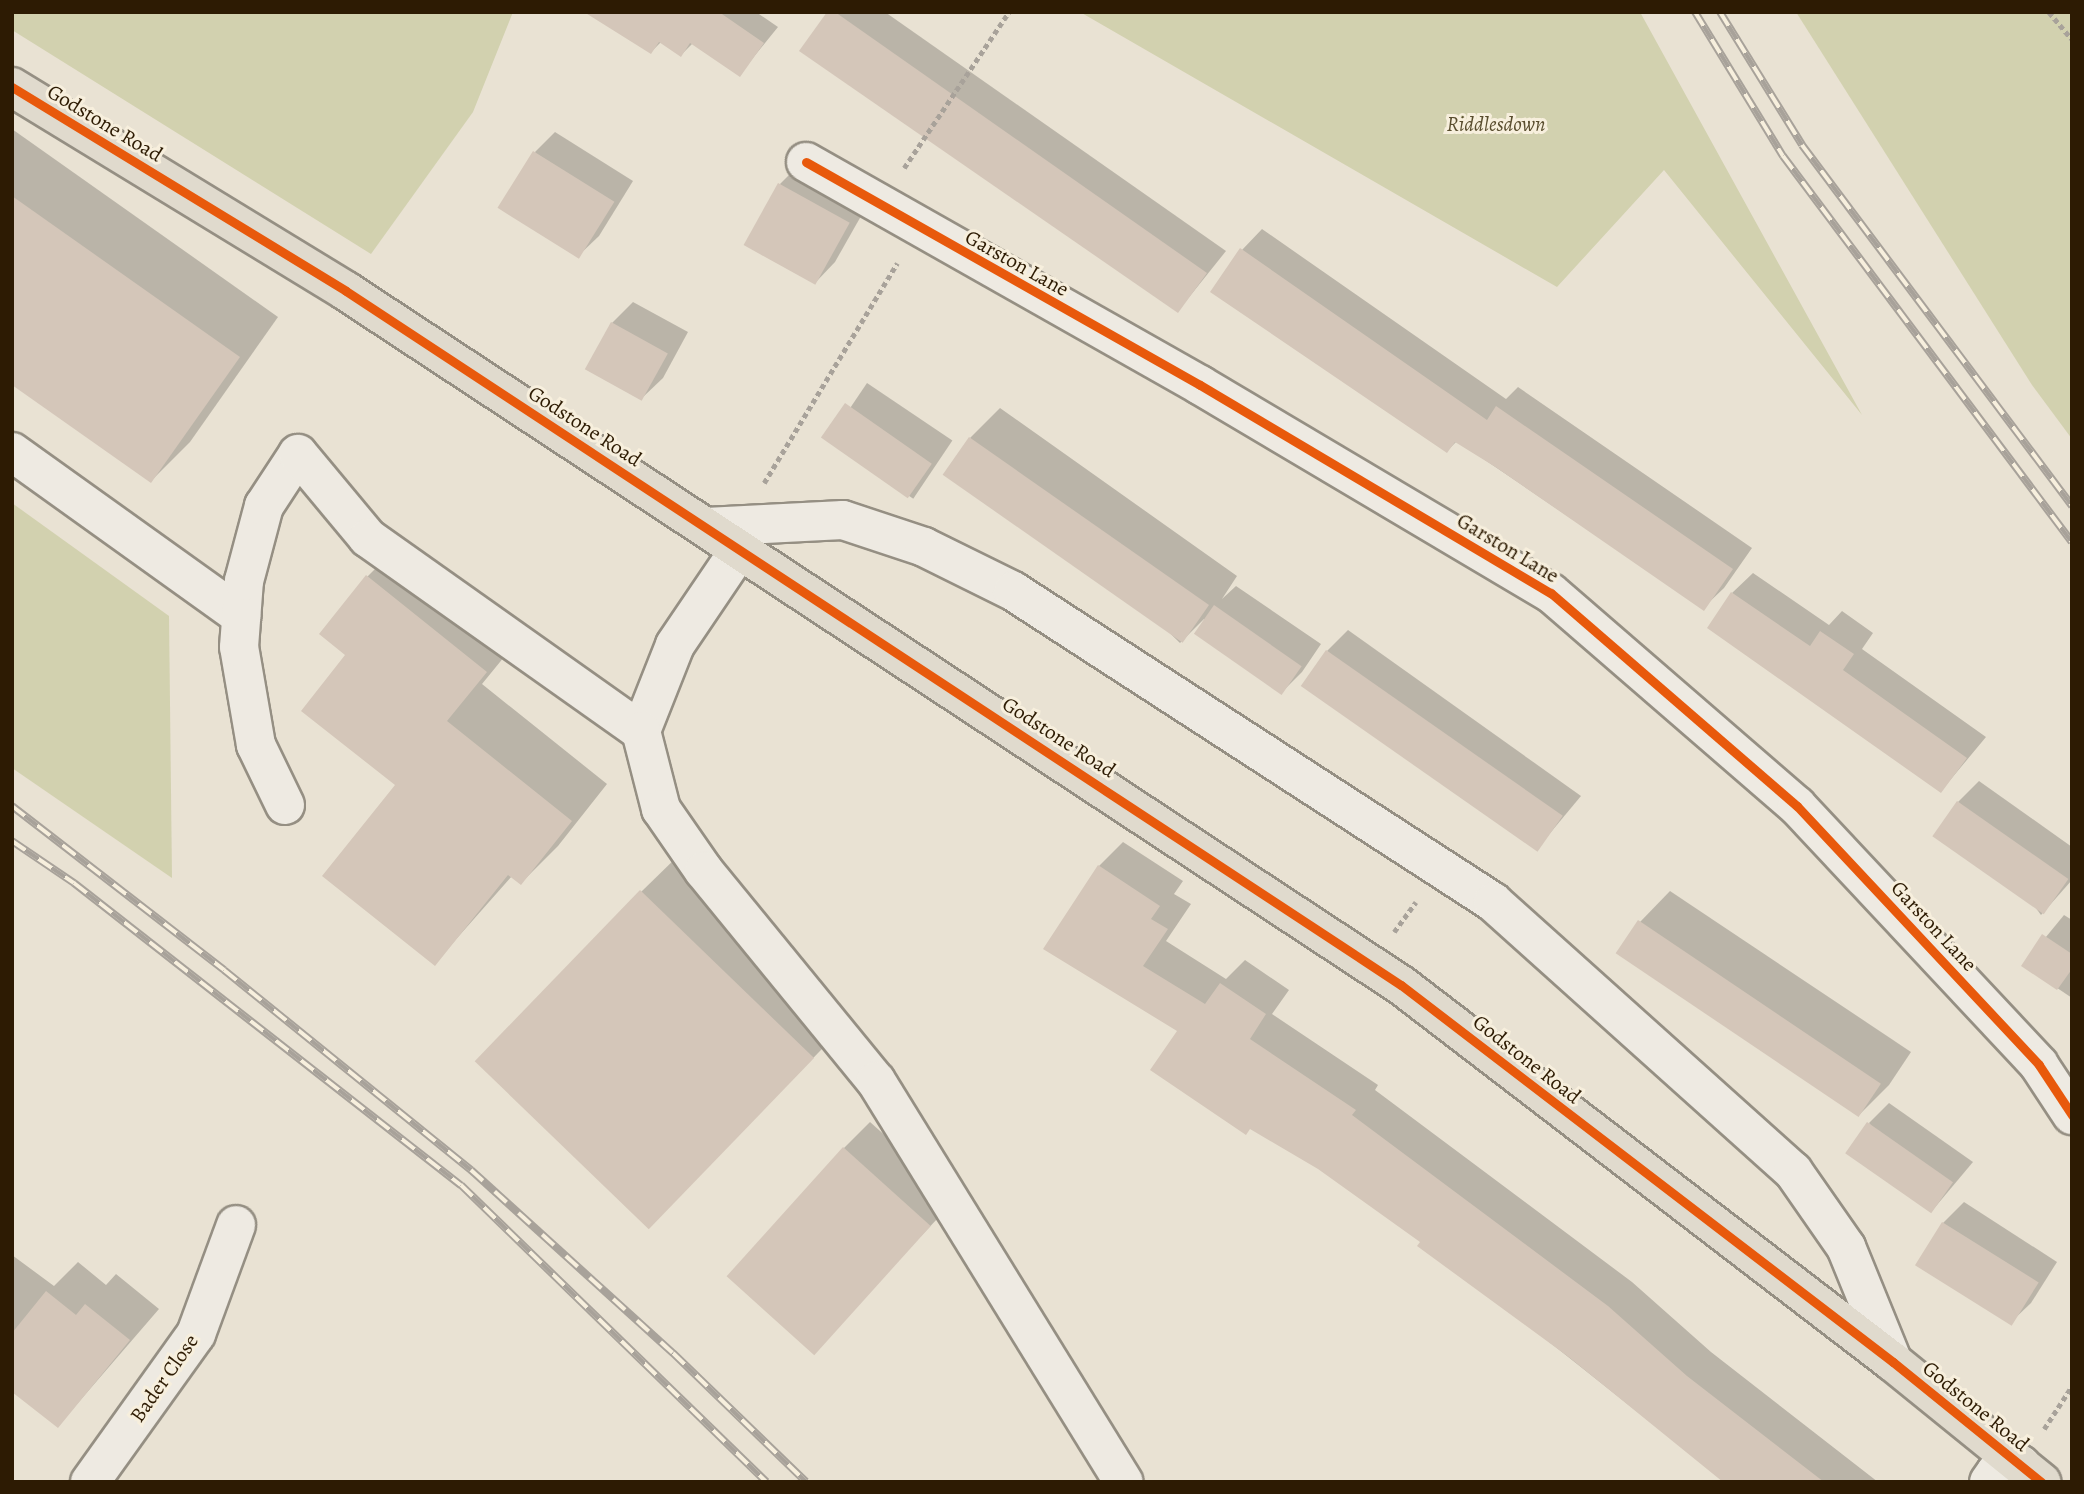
<!DOCTYPE html>
<html>
<head>
<meta charset="utf-8">
<style>
  body { margin:0 }
  #map { position:relative; width:2084px; height:1494px; overflow:hidden; background:#e9e2d3; font-family:Alegreya,serif }
  div>[style] { position:absolute }
  [style*='--x'] { left:calc(var(--x)*1px); top:calc(var(--y)*1px); width:calc(var(--w)*1px); rotate:calc(var(--a)*1deg) }
  .green>* { inset:0; background:#d2d1af }
  .shadow>* { inset:0; background:#0003; transform-origin:0 0 }
  .building>* { inset:0; background:#d4c6b9; transform-origin:0 0 }
  .path>* { height:4.5px; margin-top:-2.25px; transform-origin:0; background:repeating-linear-gradient(90deg,#a8a29a 0 5px,transparent 0 8.5px) }
  .roads { filter:drop-shadow(2px 0 #958f83) drop-shadow(-2px 0 #958f83) drop-shadow(0 2px #958f83) drop-shadow(0 -2px #958f83) }
  .minor>* { height:38px; margin:-19px; padding:0 19px; transform-origin:19px; border-radius:19px; background:#eeeae2 }
  .highway>* { height:38px; margin:-19px; padding:0 19px; transform-origin:19px; border-radius:19px; background:#e0dacd }
  .rail>* { height:8px; margin-top:-4px; transform-origin:0; background:repeating-linear-gradient(90deg,#f7efdd 0 16px,#a8a29a 0 32px); box-sizing:border-box; border-block:2px solid #a8a29a }
  .cycleway>* { height:9px; margin:-4.5px; padding:0 4.5px; transform-origin:4.5px; border-radius:4.5px; background:#e8590c }
  span { translate:-50% -50%; white-space:nowrap; text-align:center; line-height:1.15; -webkit-text-stroke:6px #f7efdd; paint-order:stroke }
  .street-label { font-size:21px; color:#2d1b03 }
  .park-label { font-size:21px; color:#594d2e; font-style:italic }
  .frame { position:absolute; inset:0; border:14px solid #2d1b03; pointer-events:none }
</style>
</head>
<body>
<div id="map">
  <div class="green">
    <i style="clip-path:polygon(12px 12px,513px 12px,473px 112px,371px 254px,12px 30px)"></i>
    <i style="clip-path:polygon(1080px 12px,1640px 12px,1862px 415px,1664px 170px,1557px 287px)"></i>
    <i style="clip-path:polygon(1796px 12px,2072px 12px,2072px 439px,2032px 385px)"></i>
    <i style="clip-path:polygon(12px 503px,169px 616px,172px 878px,12px 768px)"></i>
  </div>
  <div class="shadow">
    <i style="clip-path:polygon(626px 12px,756px 12px,778px 27px,739px 75px,693px 43px,681px 55px,661px 42px,651px 52px)"></i>
    <i style="clip-path:polygon(829px 12px,885px 12px,1226px 251px,1178px 311px)"></i>
    <i style="clip-path:polygon(12px 129px,278px 317px,190px 442px,151px 481px,12px 383px)"></i>
    <i style="clip-path:polygon(555px 132px,633px 181px,599px 236px,578px 256px,535px 152px)"></i>
    <i style="clip-path:polygon(800px 164px,869px 202px,835px 262px,815px 283px,780px 184px)"></i>
    <i style="clip-path:polygon(1262px 229px,1506px 399px,1518px 387px,1752px 548px,1724px 588px,1703px 608px,1457px 441px,1447px 451px,1242px 250px)"></i>
    <i style="clip-path:polygon(633px 302px,688px 332px,663px 378px,642px 398px,612px 323px)"></i>
    <i style="left:867px;top:383px;width:103px;height:70px;rotate:34deg"></i>
    <i style="clip-path:polygon(1000px 408px,1237px 576px,1222px 599px,1236px 586px,1321px 644px,1302px 672px,1281px 693px,1204px 619px,1180px 643px,970px 438px)"></i>
    <i style="clip-path:polygon(404px 540px,522px 635px,482px 684px,607px 784px,558px 846px,521px 883px,512px 876px,435px 963px,397px 785px,348px 655px,367px 577px)"></i>
    <i style="clip-path:polygon(1753px 573px,1829px 625px,1842px 611px,1873px 633px,1862px 649px,1986px 737px,1941px 791px,1732px 593px)"></i>
    <i style="clip-path:polygon(1348px 630px,1581px 796px,1536px 850px,1327px 651px)"></i>
    <i style="clip-path:polygon(1979px 781px,2072px 847px,2072px 880px,2041px 915px,1958px 802px)"></i>
    <i style="clip-path:polygon(1123px 842px,1183px 881px,1174px 894px,1191px 904px,1166px 941px,1226px 979px,1245px 960px,1289px 990px,1272px 1014px,1378px 1085px,1375px 1090px,1632px 1282px,1711px 1352px,1878px 1482px,1726px 1482px,1423px 1242px,1179px 1031px,1046px 949px,1099px 866px)"></i>
    <i style="clip-path:polygon(681px 853px,852px 1018px,687px 1188px,641px 892px)"></i>
    <i style="clip-path:polygon(1670px 891px,1911px 1052px,1889px 1085px,1858px 1116px,1640px 922px)"></i>
    <i style="clip-path:polygon(2064px 915px,2072px 920px,2072px 998px,2023px 965px)"></i>
    <i style="clip-path:polygon(1889px 1103px,1973px 1162px,1931px 1212px,1869px 1123px)"></i>
    <i style="clip-path:polygon(870px 1122px,956px 1199px,836px 1326px,844px 1148px)"></i>
    <i style="clip-path:polygon(1964px 1202px,2057px 1262px,2031px 1303px,2010px 1323px,1917px 1264px,1943px 1223px)"></i>
    <i style="clip-path:polygon(12px 1255px,54px 1286px,78px 1262px,106px 1285px,116px 1274px,159px 1309px,58px 1426px,12px 1379px)"></i>
  </div>
  <div class="building">
    <i style="clip-path:polygon(584px 12px,719px 12px,764px 43px,740px 77px,690px 43px,681px 57px,659px 42px,651px 54px)"></i>
    <i style="clip-path:polygon(827px 12px,835px 12px,1207px 273px,1178px 313px,799px 51px)"></i>
    <i style="left:533px;top:151px;width:96px;height:67px;rotate:32deg"></i>
    <i style="left:778px;top:183px;width:82px;height:71px;rotate:29deg"></i>
    <i style="clip-path:polygon(12px 196px,240px 357px,151px 483px,12px 385px)"></i>
    <i style="clip-path:polygon(1240px 248px,1487px 420px,1496px 406px,1733px 569px,1704px 611px,1497px 468px,1455px 442px,1447px 453px,1210px 292px)"></i>
    <i style="left:611px;top:322px;width:65px;height:54px;rotate:29deg"></i>
    <i style="left:845px;top:403px;width:106px;height:42px;rotate:35deg"></i>
    <i style="left:969px;top:437px;width:293px;height:46px;rotate:35deg"></i>
    <i style="clip-path:polygon(366px 575px,487px 672px,447px 721px,572px 821px,521px 885px,508px 875px,435px 966px,322px 876px,395px 785px,301px 711px,345px 655px,319px 634px)"></i>
    <i style="clip-path:polygon(1731px 592px,1810px 646px,1820px 631px,1854px 654px,1843px 670px,1967px 758px,1941px 793px,1707px 628px)"></i>
    <i style="left:1214px;top:605px;width:107px;height:35px;rotate:35deg"></i>
    <i style="left:1326px;top:650px;width:289px;height:44px;rotate:35deg"></i>
    <i style="left:1957px;top:801px;width:136px;height:43px;rotate:35deg"></i>
    <i style="clip-path:polygon(1098px 865px,1160px 906px,1151px 919px,1168px 929px,1143px 966px,1205px 1004px,1220px 983px,1266px 1014px,1250px 1039px,1356px 1110px,1352px 1115px,1608px 1306px,1687px 1376px,1824px 1482px,1723px 1482px,1570px 1358px,1417px 1246px,1420px 1242px,1318px 1169px,1250px 1129px,1246px 1135px,1150px 1070px,1177px 1031px,1043px 949px)"></i>
    <i style="left:640px;top:890px;width:242px;height:238px;rotate:44deg"></i>
    <i style="left:1638px;top:920px;width:293px;height:40px;rotate:34deg"></i>
    <i style="clip-path:polygon(2042px 934px,2072px 954px,2072px 969px,2057px 990px,2021px 966px)"></i>
    <i style="left:1867px;top:1122px;width:105px;height:38px;rotate:35deg"></i>
    <i style="left:843px;top:1147px;width:118px;height:174px;rotate:42deg"></i>
    <i style="left:1942px;top:1222px;width:114px;height:51px;rotate:32deg"></i>
    <i style="clip-path:polygon(46px 1291px,76px 1315px,85px 1304px,130px 1340px,58px 1428px,12px 1392px,12px 1333px)"></i>
  </div>
  <div class="path">
    <i style="--x:2049;--y:12;--w:35;--a:50"></i>
    <i style="--x:904;--y:168;--w:188;--a:-56.1"></i>
    <i style="--x:764;--y:483;--w:257;--a:-58.8"></i>
    <i style="--x:1394;--y:932;--w:37;--a:-54"></i>
    <i style="--x:2044;--y:1429;--w:51;--a:-56.9"></i>
  </div>
  <div class="roads">
    <div class="minor">
      <i style="--x:806;--y:162;--w:453;--a:29.5"></i>
      <i style="--x:1200;--y:385;--w:408;--a:30.7"></i>
      <i style="--x:1551;--y:593;--w:325;--a:40.9"></i>
      <i style="--x:1797;--y:806;--w:354;--a:46.9"></i>
      <i style="--x:2039;--y:1065;--w:60;--a:56.6"></i>
      <i style="--x:12;--y:452;--w:282;--a:35.6"></i>
      <i style="--x:706;--y:527;--w:137;--a:-2.9"></i>
      <i style="--x:843;--y:520;--w:85;--a:18.4"></i>
      <i style="--x:924;--y:547;--w:99;--a:26.3"></i>
      <i style="--x:1013;--y:591;--w:572;--a:32.94"></i>
      <i style="--x:1493;--y:902;--w:403;--a:41.9"></i>
      <i style="--x:1793;--y:1171;--w:93;--a:55.1"></i>
      <i style="--x:1846;--y:1247;--w:124;--a:67.8"></i>
      <i style="--x:641;--y:731;--w:92;--a:-68.4"></i>
      <i style="--x:675;--y:645;--w:116;--a:-55.9"></i>
      <i style="--x:285;--y:805;--w:67;--a:-115.8"></i>
      <i style="--x:256;--y:745;--w:99;--a:-99.8"></i>
      <i style="--x:239;--y:647;--w:66;--a:-85.7"></i>
      <i style="--x:244;--y:581;--w:78;--a:-75.1"></i>
      <i style="--x:264;--y:506;--w:62;--a:-56.8"></i>
      <i style="--x:298;--y:454;--w:109;--a:50.2"></i>
      <i style="--x:368;--y:538;--w:334;--a:35.3"></i>
      <i style="--x:641;--y:731;--w:81;--a:75.6"></i>
      <i style="--x:661;--y:809;--w:75;--a:55.3"></i>
      <i style="--x:704;--y:871;--w:271;--a:50.7"></i>
      <i style="--x:876;--y:1081;--w:471;--a:58.3"></i>
      <i style="--x:90;--y:1482;--w:182;--a:-54.4"></i>
      <i style="--x:196;--y:1334;--w:116;--a:-69.8"></i>
      <i style="--x:1989;--y:1482;--w:12;--a:-55"></i>
      <i style="--x:1996;--y:1472;--w:26;--a:-16"></i>
    </div>
    <div class="highway">
      <i style="--x:12;--y:87;--w:391;--a:31.4"></i>
      <i style="--x:346;--y:291;--w:1263;--a:33.34"></i>
      <i style="--x:1401;--y:985;--w:620;--a:37.46"></i>
      <i style="--x:1893;--y:1362;--w:191;--a:39"></i>
    </div>
  </div>
  <div class="rail">
    <i style="--x:1695;--y:12;--w:169;--a:58.6"></i>
    <i style="--x:1783;--y:156;--w:482;--a:53.2"></i>
    <i style="--x:1720;--y:12;--w:156;--a:58.3"></i>
    <i style="--x:1802;--y:145;--w:451;--a:53.2"></i>
    <i style="--x:12;--y:806;--w:268;--a:37.7"></i>
    <i style="--x:224;--y:970;--w:318;--a:39"></i>
    <i style="--x:471;--y:1170;--w:273;--a:42.2"></i>
    <i style="--x:673;--y:1353;--w:185;--a:44.1"></i>
    <i style="--x:12;--y:841;--w:75;--a:34.1"></i>
    <i style="--x:74;--y:883;--w:491;--a:38"></i>
    <i style="--x:461;--y:1185;--w:426;--a:44.2"></i>
  </div>
  <div class="cycleway">
    <i style="--x:12;--y:87;--w:391;--a:31.4"></i>
    <i style="--x:346;--y:291;--w:1263;--a:33.34"></i>
    <i style="--x:1401;--y:985;--w:620;--a:37.46"></i>
    <i style="--x:1893;--y:1362;--w:191;--a:39"></i>
    <i style="--x:806;--y:162;--w:453;--a:29.5"></i>
    <i style="--x:1200;--y:385;--w:408;--a:30.7"></i>
    <i style="--x:1551;--y:593;--w:325;--a:40.9"></i>
    <i style="--x:1797;--y:806;--w:354;--a:46.9"></i>
    <i style="--x:2039;--y:1065;--w:60;--a:56.6"></i>
  </div>
  <div class="street-label">
    <span style="left:105px;top:123px;rotate:31deg">Godstone Road</span>
    <span style="left:1017px;top:263px;rotate:29deg">Garston Lane</span>
    <span style="left:585px;top:426px;rotate:33deg">Godstone Road</span>
    <span style="left:1508px;top:548px;rotate:31deg">Garston Lane</span>
    <span style="left:1059px;top:737px;rotate:33deg">Godstone Road</span>
    <span style="left:1934px;top:926px;rotate:47deg">Garston Lane</span>
    <span style="left:1527px;top:1059px;rotate:38deg">Godstone Road</span>
    <span style="left:164px;top:1378px;rotate:-55deg">Bader Close</span>
    <span style="left:1976px;top:1406px;rotate:39deg">Godstone Road</span>
  </div>
  <div class="park-label">
    <span style="left:1496px;top:124px">Riddlesdown</span>
  </div>
  <div class="frame"></div>
</div>
</body>
</html>
